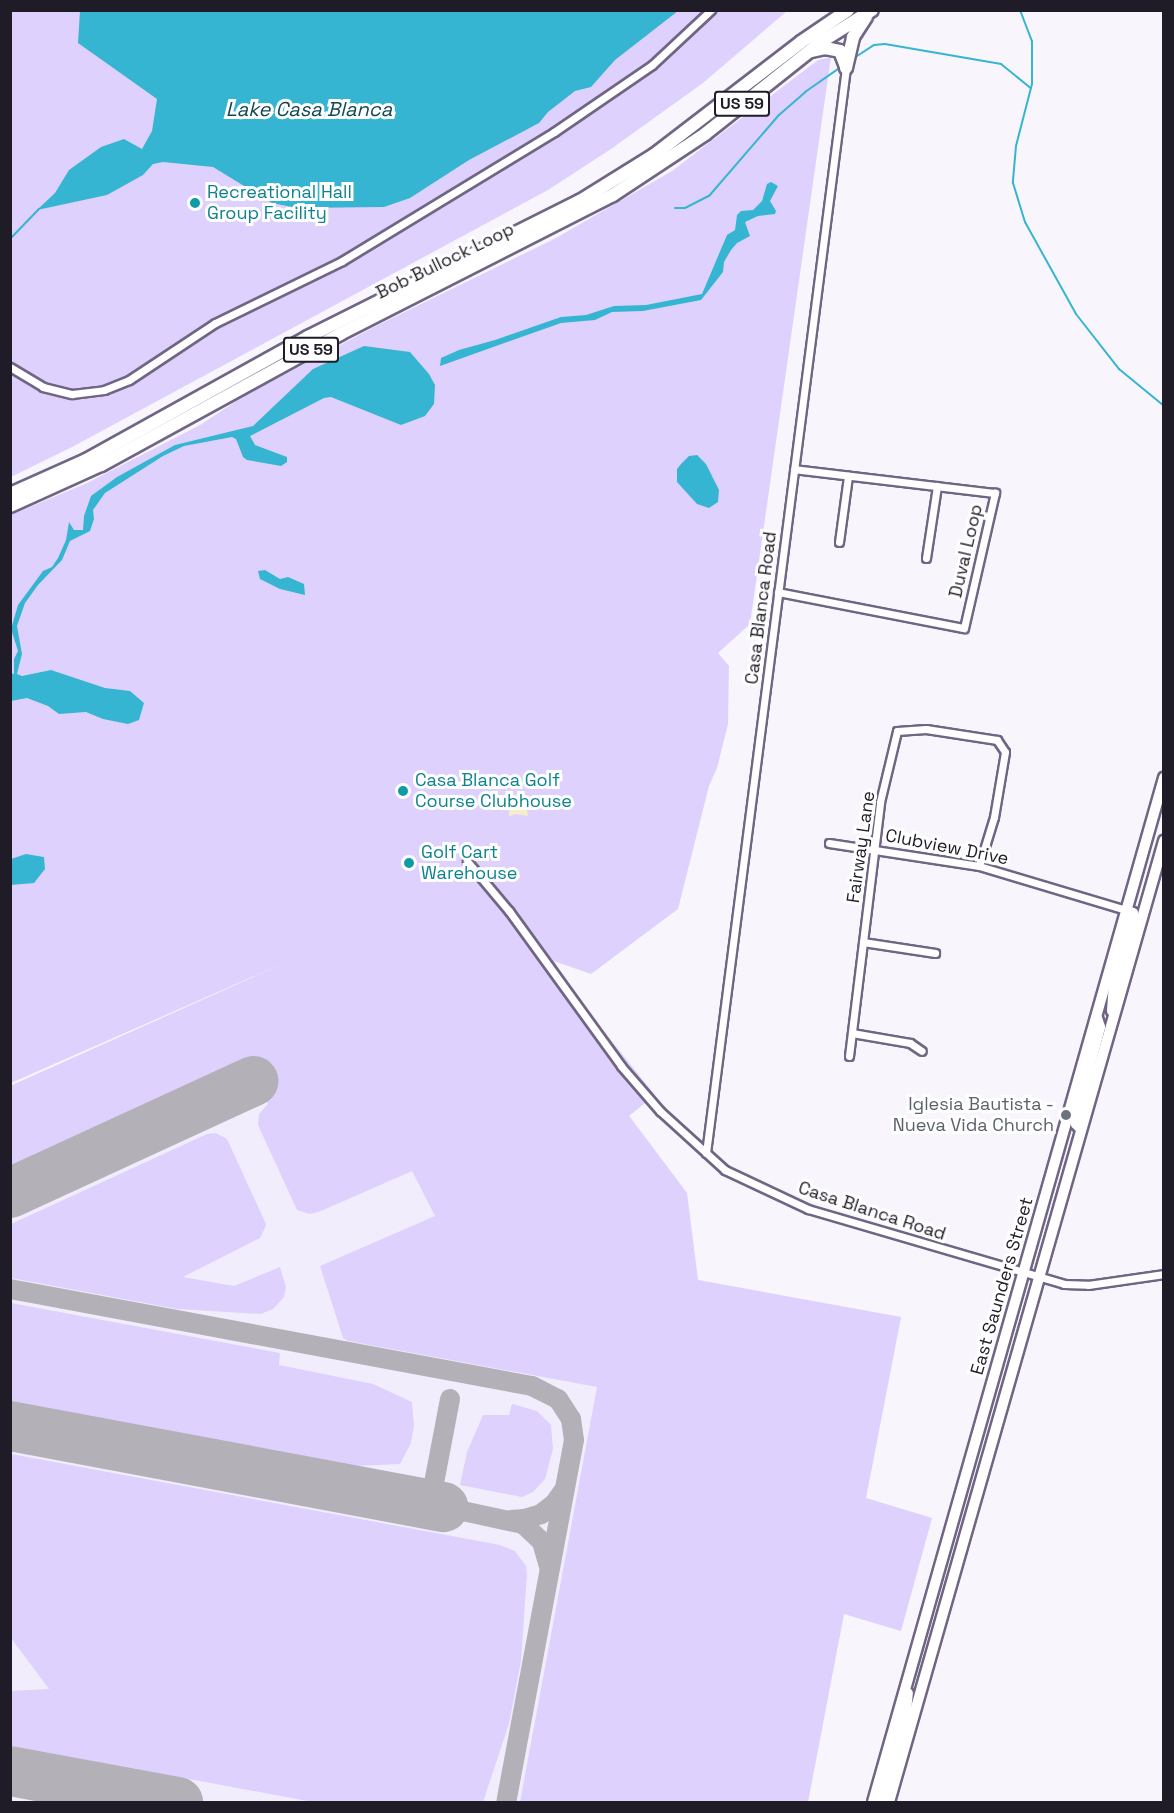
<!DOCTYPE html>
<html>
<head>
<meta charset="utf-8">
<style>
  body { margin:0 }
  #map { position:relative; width:1174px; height:1813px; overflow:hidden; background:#f8f6fc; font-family:"Space Grotesk",sans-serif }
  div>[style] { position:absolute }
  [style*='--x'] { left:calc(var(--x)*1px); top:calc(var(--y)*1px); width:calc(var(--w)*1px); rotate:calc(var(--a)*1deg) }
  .built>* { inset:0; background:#f2edfd }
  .green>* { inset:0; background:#dfd1fd }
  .sand>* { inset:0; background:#f7edc8 }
  .water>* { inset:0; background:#36b5d2 }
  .stream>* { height:2px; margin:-1px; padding:0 1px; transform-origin:1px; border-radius:1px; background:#36b5d2 }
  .taxiway>* { height:20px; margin:-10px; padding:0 10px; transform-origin:10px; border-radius:10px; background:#b4b0b8 }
  .runway>* { height:50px; margin:-25px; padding:0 25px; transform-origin:25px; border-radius:25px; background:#b4b0b8 }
  .roads { filter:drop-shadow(2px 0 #706684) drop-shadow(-2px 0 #706684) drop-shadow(0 2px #706684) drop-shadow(0 -2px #706684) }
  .minor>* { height:7px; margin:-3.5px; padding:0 3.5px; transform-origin:3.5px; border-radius:3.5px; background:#fff }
  .primary>* { height:10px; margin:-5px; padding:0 5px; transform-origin:5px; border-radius:5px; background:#fff }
  .motorway>* { height:12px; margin:-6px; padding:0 6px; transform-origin:6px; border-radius:6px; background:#fff }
  .dots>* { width:16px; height:16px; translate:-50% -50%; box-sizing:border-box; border:3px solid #fff; border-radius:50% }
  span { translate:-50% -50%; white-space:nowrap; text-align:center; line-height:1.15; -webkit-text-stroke:6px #fff; paint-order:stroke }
  .shield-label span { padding:2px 4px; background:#fff; border:2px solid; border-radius:4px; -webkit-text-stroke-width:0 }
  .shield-label { font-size:16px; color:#1f1b27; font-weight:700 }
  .culture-label { font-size:18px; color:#0d838f }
  .left { translate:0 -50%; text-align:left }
  .street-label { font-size:18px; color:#1f1b27 }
  .worship-label { font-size:18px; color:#5b616d }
  .right { translate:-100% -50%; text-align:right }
  .water-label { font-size:20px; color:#134854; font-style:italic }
  .frame { position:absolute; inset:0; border:12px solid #1f1b27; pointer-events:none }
</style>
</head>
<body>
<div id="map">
  <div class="built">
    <i style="clip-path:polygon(414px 915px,483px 918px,687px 1193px,698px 1280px,901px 1317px,866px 1498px,932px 1518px,901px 1631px,844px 1614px,808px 1802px,11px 1802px,10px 1086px,362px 929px,389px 919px)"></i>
  </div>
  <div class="green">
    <i style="clip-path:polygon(10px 11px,787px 11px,703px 83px,611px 149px,548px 190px,72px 447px,11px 477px)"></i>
    <i style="clip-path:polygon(831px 57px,750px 624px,718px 653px,729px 666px,728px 724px,717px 768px,709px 786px,678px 909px,591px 974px,554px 961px,578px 999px,655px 1095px,629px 1116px,687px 1193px,698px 1280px,901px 1317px,866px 1498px,932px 1518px,901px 1631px,844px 1614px,808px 1802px,520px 1802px,597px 1387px,348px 1341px,343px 1338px,320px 1266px,435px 1216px,412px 1171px,321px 1211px,310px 1214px,297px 1210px,258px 1125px,259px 1114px,268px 1104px,247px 1059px,11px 1167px,10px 1086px,300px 956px,11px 1083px,11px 515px,87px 483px,200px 425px,241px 398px,374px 327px,556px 238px,672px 171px,818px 60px)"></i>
    <i style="clip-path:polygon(216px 1133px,227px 1139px,266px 1224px,265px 1228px,260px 1238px,183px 1277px,234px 1286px,280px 1267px,286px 1287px,284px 1297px,273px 1309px,261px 1314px,177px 1309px,11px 1278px,11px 1224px,207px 1134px)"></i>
    <i style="clip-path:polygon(11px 1303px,280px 1353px,279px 1365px,373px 1384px,412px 1402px,414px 1425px,411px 1443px,400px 1464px,355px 1466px,11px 1402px)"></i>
    <i style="clip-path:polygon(512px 1404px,537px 1411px,551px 1425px,553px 1449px,545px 1479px,533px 1492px,522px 1497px,460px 1485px,467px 1452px,483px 1415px,509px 1415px)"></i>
    <i style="clip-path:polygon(11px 1454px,500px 1545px,515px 1551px,526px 1566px,527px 1574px,521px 1661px,509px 1724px,483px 1802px,313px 1802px,11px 1746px,11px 1691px,49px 1689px,11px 1638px)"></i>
  </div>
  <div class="sand">
    <i style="clip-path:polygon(515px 806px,527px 810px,528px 816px,516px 814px,509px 816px,509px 811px)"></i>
  </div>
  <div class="water">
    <i style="clip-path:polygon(80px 11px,678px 11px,615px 60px,591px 87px,575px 91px,548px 112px,539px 123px,469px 160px,410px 198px,384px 207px,297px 208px,272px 203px,213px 167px,163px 162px,153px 164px,143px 175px,107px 195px,37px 210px,55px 193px,69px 170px,101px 147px,124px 139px,142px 149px,152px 131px,157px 99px,78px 43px)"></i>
    <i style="clip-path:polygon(771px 182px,778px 186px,770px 201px,776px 211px,775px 214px,758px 216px,745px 222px,750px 236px,737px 243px,731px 250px,724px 262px,723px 272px,701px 300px,643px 311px,612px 312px,595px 320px,561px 323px,440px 366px,441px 358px,459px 350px,495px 340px,561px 317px,586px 315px,614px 306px,646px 305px,702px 294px,727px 235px,735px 230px,737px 215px,741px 211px,753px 210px,762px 201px,767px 184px)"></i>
    <i style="clip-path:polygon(364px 346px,410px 352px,429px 374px,435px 385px,434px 404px,425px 416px,401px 425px,331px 397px,324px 398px,250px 436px,255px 445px,287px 457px,287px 462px,281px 466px,247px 460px,243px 457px,236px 439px,232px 437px,184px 446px,163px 456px,105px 493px,93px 510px,94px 519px,90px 531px,70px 541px,62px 560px,38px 585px,25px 603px,17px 626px,22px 654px,17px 674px,22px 676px,51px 670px,105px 688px,130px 691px,144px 703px,139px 720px,128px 724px,103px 719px,86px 712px,59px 714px,48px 706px,27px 698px,11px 701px,11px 673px,14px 674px,14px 659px,18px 651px,11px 629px,18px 605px,43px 571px,52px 567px,58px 558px,66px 540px,69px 522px,74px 530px,83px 530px,84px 516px,91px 496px,117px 477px,175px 445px,253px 426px,313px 369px)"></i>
    <i style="clip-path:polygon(697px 455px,706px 464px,719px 490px,718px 502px,709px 508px,697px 504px,677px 482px,677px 469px,681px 464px,689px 456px)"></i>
    <i style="clip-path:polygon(265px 570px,280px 579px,288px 577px,304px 584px,305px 595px,280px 589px,260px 579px,258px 571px)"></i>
    <i style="clip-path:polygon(26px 854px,44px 857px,45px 869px,34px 883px,11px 885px,11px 859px)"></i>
  </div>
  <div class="stream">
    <i style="--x:1020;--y:10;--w:33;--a:69"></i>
    <i style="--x:1032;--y:41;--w:43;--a:90"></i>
    <i style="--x:1032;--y:84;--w:64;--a:104.5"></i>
    <i style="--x:1016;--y:146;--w:37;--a:95"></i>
    <i style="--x:1013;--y:183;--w:41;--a:72.9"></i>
    <i style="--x:1025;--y:222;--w:105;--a:61"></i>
    <i style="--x:1076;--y:314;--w:70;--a:52"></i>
    <i style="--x:1119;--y:369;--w:58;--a:39.4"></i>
    <i style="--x:854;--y:58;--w:24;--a:-33"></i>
    <i style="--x:874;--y:45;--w:11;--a:-5"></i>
    <i style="--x:885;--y:44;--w:118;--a:9.8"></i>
    <i style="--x:1001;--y:64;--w:38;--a:39"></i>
    <i style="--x:675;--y:208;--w:10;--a:0"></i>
    <i style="--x:685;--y:208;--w:27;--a:-27"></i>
    <i style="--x:709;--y:196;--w:107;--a:-49.2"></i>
    <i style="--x:779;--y:115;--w:35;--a:-41"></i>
    <i style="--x:805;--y:92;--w:40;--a:-34.9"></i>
    <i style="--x:10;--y:239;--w:42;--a:-46"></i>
  </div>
  <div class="taxiway">
    <i style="--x:10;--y:1289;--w:531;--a:10.53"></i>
    <i style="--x:532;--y:1386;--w:29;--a:27"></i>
    <i style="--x:558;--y:1399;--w:24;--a:57"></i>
    <i style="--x:571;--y:1419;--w:21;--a:82"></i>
    <i style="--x:574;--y:1440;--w:368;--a:100.6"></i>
    <i style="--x:430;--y:1504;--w:107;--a:-79.2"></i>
    <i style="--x:444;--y:1507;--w:81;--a:12.1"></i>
    <i style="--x:523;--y:1524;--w:26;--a:43"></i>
    <i style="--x:542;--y:1542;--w:25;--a:74"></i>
    <i style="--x:511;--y:1520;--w:13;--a:-4"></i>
    <i style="--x:524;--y:1519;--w:18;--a:-16"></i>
    <i style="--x:541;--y:1514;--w:16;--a:-38"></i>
    <i style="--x:554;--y:1504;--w:17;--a:-54"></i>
  </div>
  <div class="runway">
    <i style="--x:10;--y:1193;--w:268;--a:-24.7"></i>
    <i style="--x:10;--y:1426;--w:441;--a:10.6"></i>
    <i style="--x:10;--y:1771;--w:171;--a:10.5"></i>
  </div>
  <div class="roads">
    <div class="minor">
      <i style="--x:10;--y:367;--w:39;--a:31"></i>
      <i style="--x:43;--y:387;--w:30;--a:14"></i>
      <i style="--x:72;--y:394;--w:32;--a:-7"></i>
      <i style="--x:104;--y:390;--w:27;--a:-22"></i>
      <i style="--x:129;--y:380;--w:103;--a:-33.5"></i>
      <i style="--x:215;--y:323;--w:141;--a:-26"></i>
      <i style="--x:342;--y:261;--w:248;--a:-31.3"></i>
      <i style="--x:554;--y:132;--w:119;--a:-34.4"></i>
      <i style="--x:652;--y:65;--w:81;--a:-43"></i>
      <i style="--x:839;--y:542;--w:67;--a:-82.2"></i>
      <i style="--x:926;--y:558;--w:73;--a:-81.3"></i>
      <i style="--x:778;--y:592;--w:189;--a:11"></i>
      <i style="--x:964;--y:628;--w:139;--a:-77.1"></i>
      <i style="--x:995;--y:493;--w:202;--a:-173.2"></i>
      <i style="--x:829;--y:843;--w:152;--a:8.7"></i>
      <i style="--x:979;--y:866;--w:153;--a:16.7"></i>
      <i style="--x:467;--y:861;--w:65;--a:50"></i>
      <i style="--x:509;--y:911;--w:191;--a:54.1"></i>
      <i style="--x:621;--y:1066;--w:60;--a:49.1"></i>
      <i style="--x:660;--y:1111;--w:88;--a:42.2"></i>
      <i style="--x:725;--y:1170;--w:92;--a:25.2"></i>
      <i style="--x:808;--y:1209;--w:267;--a:16.3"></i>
      <i style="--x:1064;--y:1284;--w:24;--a:2"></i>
      <i style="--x:1088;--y:1285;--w:77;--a:-8.2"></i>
      <i style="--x:863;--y:942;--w:73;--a:8.7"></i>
      <i style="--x:852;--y:1033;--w:59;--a:9.8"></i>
      <i style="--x:910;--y:1043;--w:14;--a:34"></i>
      <i style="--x:849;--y:1056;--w:256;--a:-83"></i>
      <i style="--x:880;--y:802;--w:73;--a:-76.5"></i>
      <i style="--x:897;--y:731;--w:29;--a:-4"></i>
      <i style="--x:926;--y:729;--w:72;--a:8.8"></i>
      <i style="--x:997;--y:740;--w:14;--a:56"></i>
      <i style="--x:1005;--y:752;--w:66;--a:99.6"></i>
      <i style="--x:994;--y:817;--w:51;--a:107"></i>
      <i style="--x:706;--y:1153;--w:1094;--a:-82.65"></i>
    </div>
    <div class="primary">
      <i style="--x:1112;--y:1011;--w:28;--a:-86"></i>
      <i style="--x:1114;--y:983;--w:70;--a:-74.2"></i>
      <i style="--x:1133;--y:916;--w:3;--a:-90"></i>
      <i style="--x:1133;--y:913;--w:8;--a:-157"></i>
      <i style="--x:1081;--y:1129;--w:7;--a:-135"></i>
      <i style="--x:1076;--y:1124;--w:6;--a:-90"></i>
      <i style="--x:1076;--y:1118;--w:94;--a:-75.2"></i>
      <i style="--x:1100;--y:1027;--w:9;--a:-108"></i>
      <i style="--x:873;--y:1802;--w:1065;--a:-74.14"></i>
      <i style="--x:881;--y:1802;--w:94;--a:-74.6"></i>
      <i style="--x:906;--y:1711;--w:18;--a:-84"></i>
      <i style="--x:889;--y:1802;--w:1000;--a:-74.03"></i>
    </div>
    <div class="motorway">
      <i style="--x:812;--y:51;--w:13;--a:-13"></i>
      <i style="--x:825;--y:48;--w:15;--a:11"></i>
      <i style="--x:840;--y:51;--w:17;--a:69"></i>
      <i style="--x:846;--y:68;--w:32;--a:-77"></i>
      <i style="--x:853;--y:37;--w:24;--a:-57"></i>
      <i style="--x:10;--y:494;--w:83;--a:-24.1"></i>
      <i style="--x:86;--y:460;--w:254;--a:-29"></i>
      <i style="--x:308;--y:337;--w:304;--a:-26.6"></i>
      <i style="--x:580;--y:201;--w:87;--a:-31.9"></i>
      <i style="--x:654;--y:155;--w:185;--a:-37.5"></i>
      <i style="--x:801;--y:42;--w:57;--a:-34.2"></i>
      <i style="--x:10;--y:506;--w:100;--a:-24.3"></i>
      <i style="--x:101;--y:465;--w:273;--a:-28.7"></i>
      <i style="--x:340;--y:334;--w:306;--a:-27"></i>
      <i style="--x:613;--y:195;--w:110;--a:-33.5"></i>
      <i style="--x:705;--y:134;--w:148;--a:-38.4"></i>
      <i style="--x:821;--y:42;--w:60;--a:-32.1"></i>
    </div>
  </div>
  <div class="dots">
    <i style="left:195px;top:203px;background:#0f9aa8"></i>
    <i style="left:403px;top:791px;background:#0f9aa8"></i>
    <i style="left:409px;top:863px;background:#0f9aa8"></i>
    <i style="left:1066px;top:1115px;background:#6b7280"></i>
  </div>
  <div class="shield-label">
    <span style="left:742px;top:104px">US 59</span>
    <span style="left:311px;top:350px">US 59</span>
  </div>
  <div class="culture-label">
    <span class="left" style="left:207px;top:203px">Recreational Hall<br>Group Facility</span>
    <span class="left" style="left:415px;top:791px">Casa Blanca Golf<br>Course Clubhouse</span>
    <span class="left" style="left:421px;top:863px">Golf Cart<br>Warehouse</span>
  </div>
  <div class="street-label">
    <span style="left:445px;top:261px;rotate:-26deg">Bob Bullock Loop</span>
    <span style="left:966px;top:551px;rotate:-77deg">Duval Loop</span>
    <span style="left:761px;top:608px;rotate:-83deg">Casa Blanca Road</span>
    <span style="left:861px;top:847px;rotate:-82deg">Fairway Lane</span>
    <span style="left:947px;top:847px;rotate:11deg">Clubview Drive</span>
    <span style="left:872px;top:1211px;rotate:18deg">Casa Blanca Road</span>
    <span style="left:1002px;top:1286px;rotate:-74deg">East Saunders Street</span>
  </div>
  <div class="worship-label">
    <span class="right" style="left:1054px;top:1115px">Iglesia Bautista -<br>Nueva Vida Church</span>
  </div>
  <div class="water-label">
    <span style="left:309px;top:109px">Lake Casa Blanca</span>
  </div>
  <div class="frame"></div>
</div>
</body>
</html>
